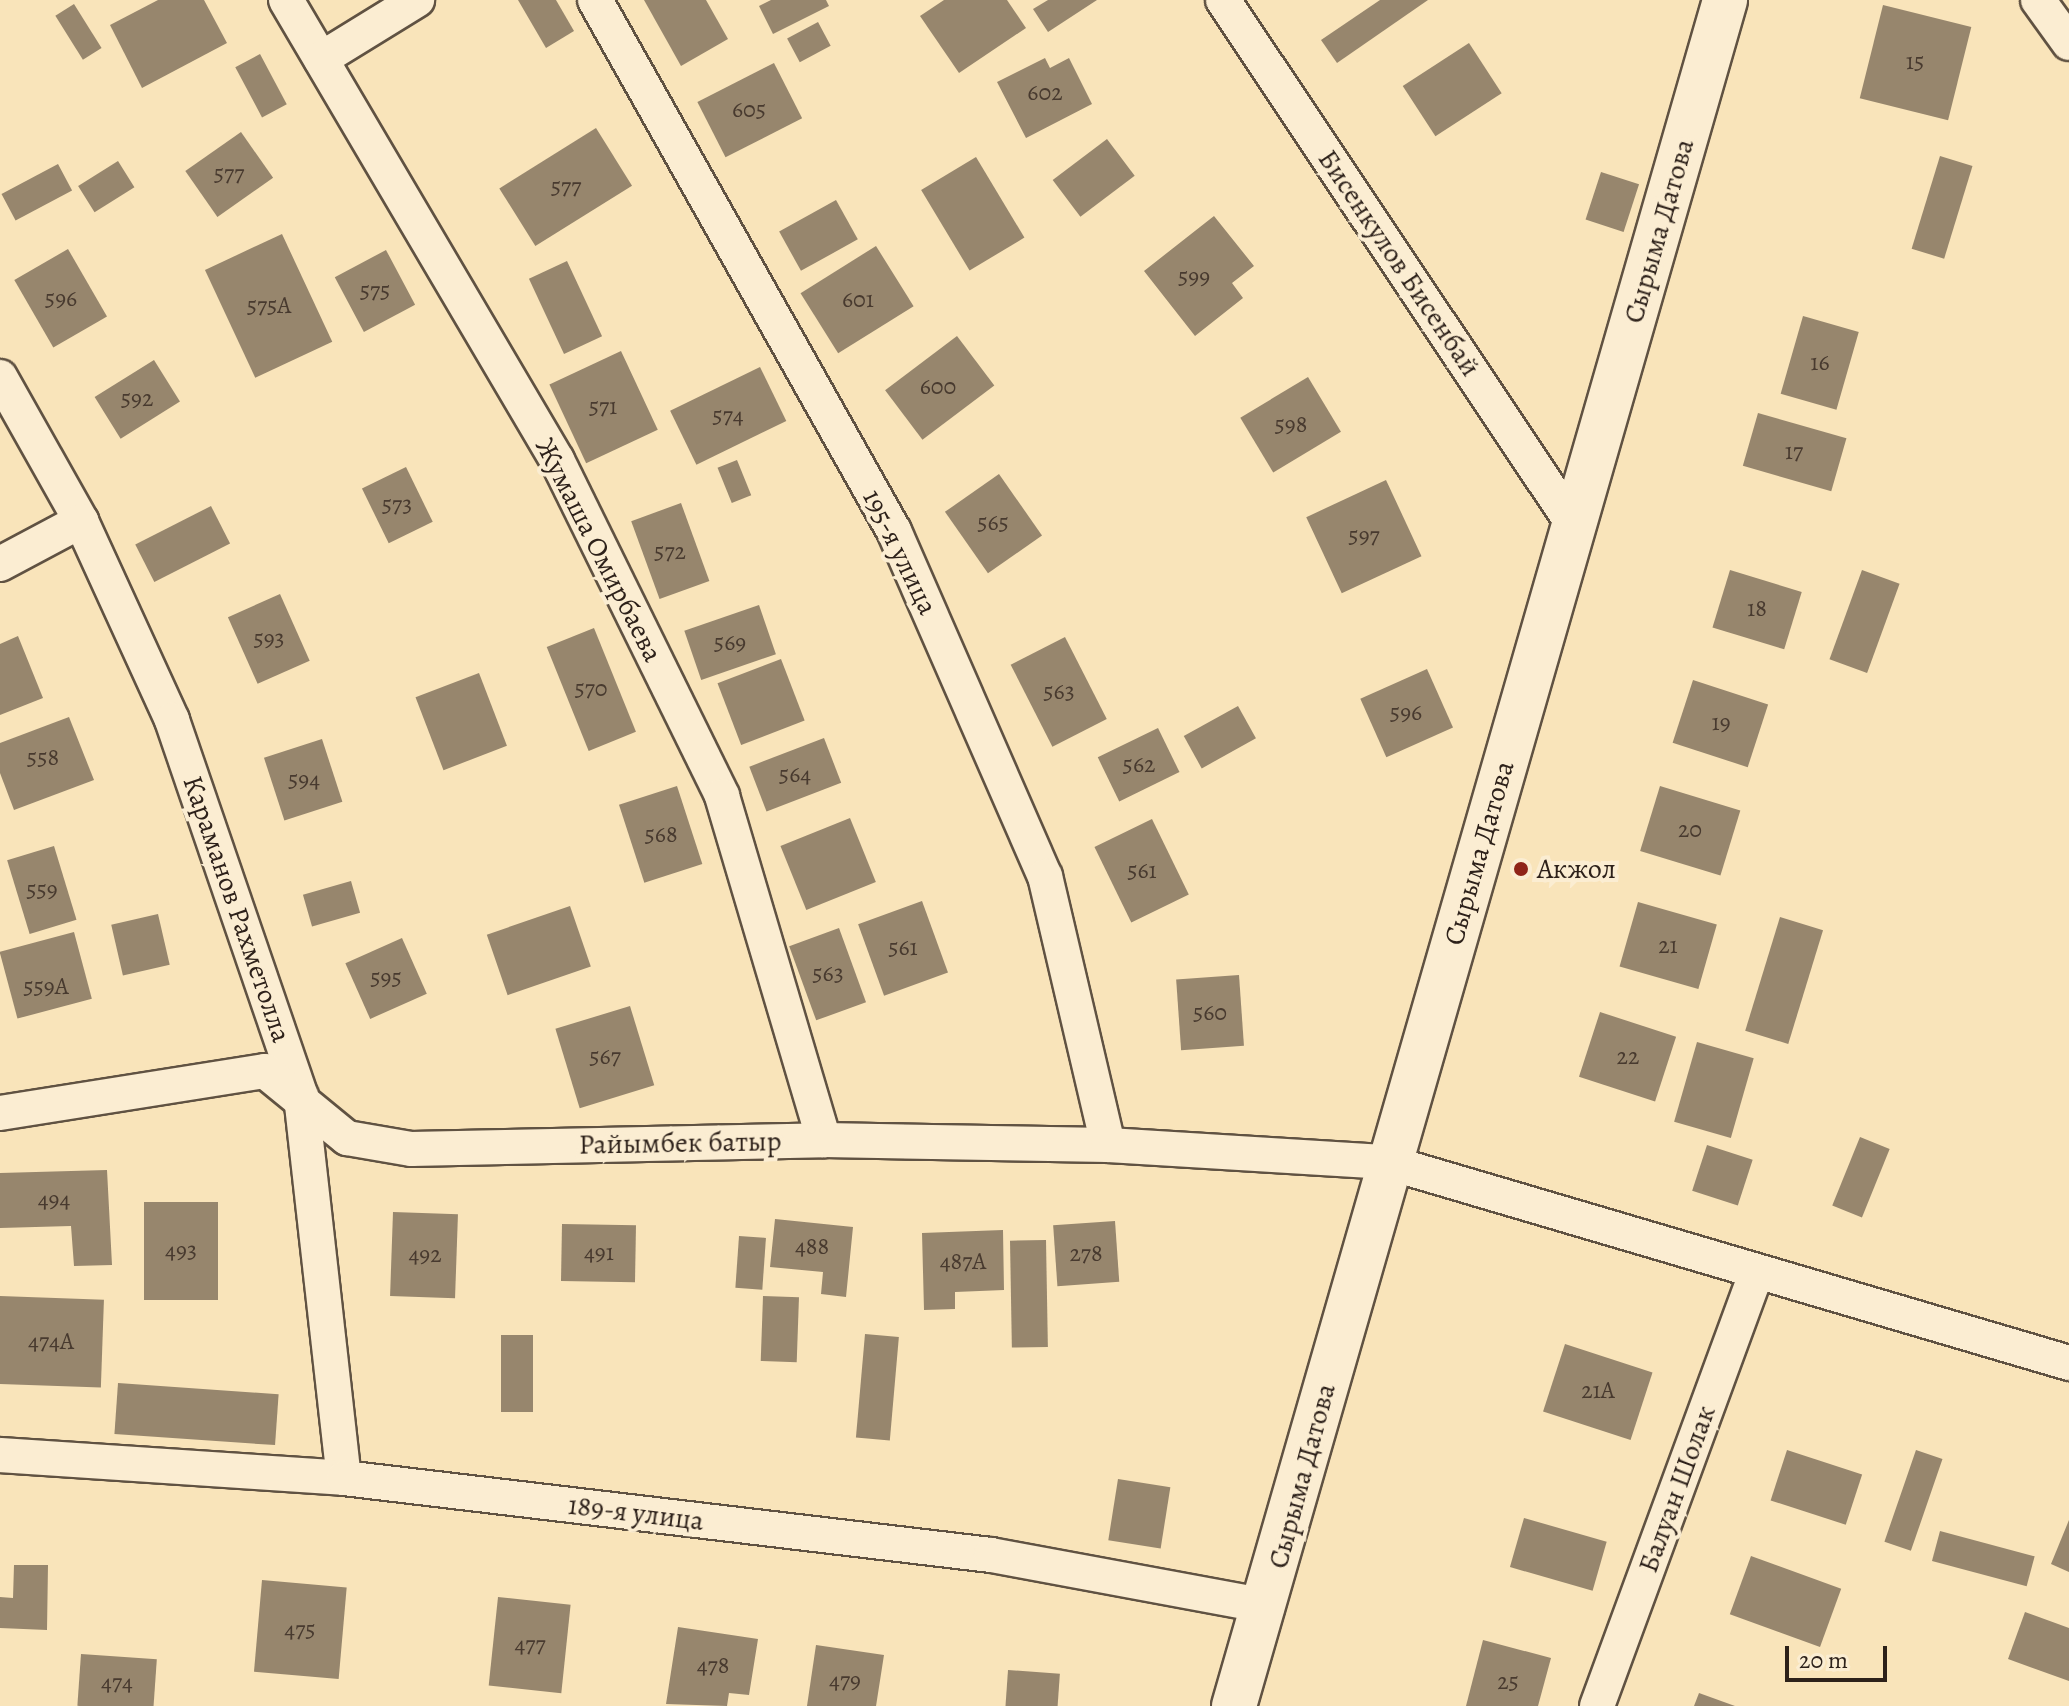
<!DOCTYPE html>
<html>
<head>
<meta charset="utf-8">
<style>
  body { margin:0 }
  #map { position:relative; width:2069px; height:1706px; overflow:hidden; background:#f9e4ba; font-family:Alegreya,serif }
  div>[style] { position:absolute }
  [style*='--x'] { left:calc(var(--x)*1px); top:calc(var(--y)*1px); width:calc(var(--w)*1px); rotate:calc(var(--a)*1deg) }
  .building>* { inset:0; background:#97866d; transform-origin:0 0 }
  .roads { filter:drop-shadow(2px 0 #605242) drop-shadow(-2px 0 #605242) drop-shadow(0 2px #605242) drop-shadow(0 -2px #605242) }
  .street>* { height:34px; margin:-17px; padding:0 17px; transform-origin:17px; border-radius:17px; background:#fbedd2 }
  .secondary>* { height:44px; margin:-22px; padding:0 22px; transform-origin:22px; border-radius:22px; background:#fbedd2 }
  .dots>* { width:22px; height:22px; translate:-50% -50%; box-sizing:border-box; border:4px solid #fbedd2; border-radius:50% }
  span { translate:-50% -50%; white-space:nowrap; text-align:center; line-height:1.15; -webkit-text-stroke:8px #fbedd2; paint-order:stroke }
  .number-label { font-size:24px; color:#483a2f }
  .number-label span { -webkit-text-stroke-width:0 }
  .street-label { font-size:28px; color:#2d211a }
  .poi-label { font-size:28px; color:#2d211a }
  .left { translate:0 -50%; text-align:left }
  .scale { position:absolute; left:1785px; top:1646px; width:102px; height:36px; box-sizing:border-box; border:4px solid #2d211a; border-top:0; padding-left:10px; font-size:24px; line-height:28px; white-space:nowrap; color:#2d211a; -webkit-text-stroke:6px #fbedd2; paint-order:stroke }
</style>
</head>
<body>
<div id="map">
  <div class="building">
    <i style="clip-path:polygon(158px 0,204px 0,227px 43px,142px 88px,110px 25px)"></i>
    <i style="clip-path:polygon(518px 0,556px 0,574px 31px,546px 48px)"></i>
    <i style="clip-path:polygon(644px 0,706px 0,728px 39px,681px 66px)"></i>
    <i style="clip-path:polygon(771px 0,826px 0,829px 6px,773px 34px,759px 6px)"></i>
    <i style="clip-path:polygon(944px 0,1007px 0,1026px 28px,959px 73px,920px 16px)"></i>
    <i style="clip-path:polygon(1048px 0,1097px 0,1048px 32px,1033px 9px)"></i>
    <i style="clip-path:polygon(1380px 0,1428px 0,1337px 63px,1321px 40px)"></i>
    <i style="left:74px;top:4px;width:52px;height:22px;rotate:58deg"></i>
    <i style="left:1883px;top:5px;width:91px;height:96px;rotate:14deg"></i>
    <i style="left:818px;top:22px;width:27px;height:35px;rotate:62deg"></i>
    <i style="left:1469px;top:43px;width:60px;height:79px;rotate:57deg"></i>
    <i style="left:260px;top:54px;width:57px;height:28px;rotate:62deg"></i>
    <i style="clip-path:polygon(1045px 58px,1050px 68px,1069px 58px,1092px 104px,1026px 138px,997px 82px)"></i>
    <i style="left:774px;top:63px;width:62px;height:86px;rotate:63deg"></i>
    <i style="left:596px;top:128px;width:68px;height:114px;rotate:58deg"></i>
    <i style="left:241px;top:132px;width:56px;height:68px;rotate:55deg"></i>
    <i style="left:1107px;top:139px;width:46px;height:68px;rotate:53deg"></i>
    <i style="left:1940px;top:156px;width:34px;height:97px;rotate:17deg"></i>
    <i style="left:976px;top:157px;width:94px;height:64px;rotate:59deg"></i>
    <i style="left:118px;top:161px;width:31px;height:47px;rotate:58deg"></i>
    <i style="left:58px;top:164px;width:30px;height:64px;rotate:62deg"></i>
    <i style="left:1601px;top:172px;width:40px;height:50px;rotate:18deg"></i>
    <i style="left:836px;top:200px;width:45px;height:65px;rotate:61deg"></i>
    <i style="clip-path:polygon(1214px 216px,1254px 266px,1232px 283px,1243px 298px,1195px 336px,1144px 271px)"></i>
    <i style="left:282px;top:234px;width:119px;height:85px;rotate:65deg"></i>
    <i style="left:876px;top:246px;width:71px;height:89px;rotate:58deg"></i>
    <i style="left:68px;top:249px;width:78px;height:62px;rotate:60deg"></i>
    <i style="left:386px;top:250px;width:62px;height:58px;rotate:62deg"></i>
    <i style="left:567px;top:261px;width:83px;height:42px;rotate:65deg"></i>
    <i style="left:1803px;top:316px;width:58px;height:81px;rotate:16deg"></i>
    <i style="left:957px;top:336px;width:62px;height:90px;rotate:53deg"></i>
    <i style="left:621px;top:351px;width:87px;height:79px;rotate:65deg"></i>
    <i style="left:154px;top:360px;width:49px;height:70px;rotate:58deg"></i>
    <i style="left:760px;top:367px;width:60px;height:100px;rotate:64deg"></i>
    <i style="left:1308px;top:377px;width:64px;height:79px;rotate:59deg"></i>
    <i style="left:1758px;top:413px;width:92px;height:55px;rotate:16deg"></i>
    <i style="left:737px;top:460px;width:38px;height:21px;rotate:68deg"></i>
    <i style="left:406px;top:467px;width:61px;height:49px;rotate:64deg"></i>
    <i style="left:999px;top:474px;width:75px;height:66px;rotate:55deg"></i>
    <i style="left:1386px;top:480px;width:84px;height:88px;rotate:65deg"></i>
    <i style="left:681px;top:503px;width:83px;height:53px;rotate:70deg"></i>
    <i style="left:211px;top:506px;width:42px;height:85px;rotate:63deg"></i>
    <i style="left:1730px;top:570px;width:75px;height:60px;rotate:17deg"></i>
    <i style="left:1862px;top:570px;width:40px;height:95px;rotate:20deg"></i>
    <i style="left:280px;top:594px;width:73px;height:57px;rotate:66deg"></i>
    <i style="left:759px;top:605px;width:52px;height:79px;rotate:71deg"></i>
    <i style="left:594px;top:628px;width:112px;height:51px;rotate:68deg"></i>
    <i style="clip-path:polygon(18px 636px,43px 698px,0 715px,0 644px)"></i>
    <i style="left:1065px;top:637px;width:92px;height:61px;rotate:63deg"></i>
    <i style="left:781px;top:659px;width:66px;height:68px;rotate:69deg"></i>
    <i style="left:1427px;top:669px;width:64px;height:73px;rotate:66deg"></i>
    <i style="left:479px;top:673px;width:78px;height:68px;rotate:69deg"></i>
    <i style="left:1693px;top:680px;width:79px;height:66px;rotate:18deg"></i>
    <i style="left:1238px;top:706px;width:37px;height:62px;rotate:61deg"></i>
    <i style="clip-path:polygon(69px 717px,94px 780px,14px 810px,0 773px,0 743px)"></i>
    <i style="left:1158px;top:728px;width:49px;height:67px;rotate:64deg"></i>
    <i style="left:824px;top:738px;width:48px;height:80px;rotate:69deg"></i>
    <i style="left:322px;top:739px;width:66px;height:61px;rotate:72deg"></i>
    <i style="left:677px;top:786px;width:82px;height:61px;rotate:72deg"></i>
    <i style="left:1660px;top:786px;width:84px;height:68px;rotate:17deg"></i>
    <i style="left:850px;top:818px;width:69px;height:75px;rotate:68deg"></i>
    <i style="left:1152px;top:819px;width:84px;height:64px;rotate:64deg"></i>
    <i style="left:54px;top:846px;width:77px;height:49px;rotate:73deg"></i>
    <i style="left:351px;top:881px;width:33px;height:50px;rotate:74deg"></i>
    <i style="left:922px;top:901px;width:76px;height:68px;rotate:70deg"></i>
    <i style="left:1638px;top:902px;width:82px;height:67px;rotate:16deg"></i>
    <i style="left:570px;top:906px;width:64px;height:88px;rotate:71deg"></i>
    <i style="left:158px;top:914px;width:52px;height:48px;rotate:77deg"></i>
    <i style="left:1780px;top:917px;width:45px;height:119px;rotate:17deg"></i>
    <i style="left:839px;top:928px;width:79px;height:53px;rotate:70deg"></i>
    <i style="left:74px;top:932px;width:69px;height:77px;rotate:75deg"></i>
    <i style="left:402px;top:938px;width:61px;height:62px;rotate:66deg"></i>
    <i style="left:1239px;top:975px;width:71px;height:63px;rotate:86deg"></i>
    <i style="left:630px;top:1006px;width:83px;height:78px;rotate:73deg"></i>
    <i style="left:1600px;top:1012px;width:80px;height:68px;rotate:18deg"></i>
    <i style="left:1697px;top:1042px;width:59px;height:83px;rotate:16deg"></i>
    <i style="left:1860px;top:1137px;width:32px;height:74px;rotate:22deg"></i>
    <i style="left:1707px;top:1145px;width:48px;height:48px;rotate:18deg"></i>
    <i style="clip-path:polygon(107px 1170px,112px 1265px,74px 1266px,71px 1226px,0 1228px,0 1173px)"></i>
    <i style="left:144px;top:1202px;width:74px;height:98px"></i>
    <i style="left:393px;top:1212px;width:65px;height:84px;rotate:2deg"></i>
    <i style="clip-path:polygon(775px 1219px,853px 1227px,846px 1297px,821px 1294px,823px 1272px,770px 1267px)"></i>
    <i style="left:1115px;top:1221px;width:61px;height:62px;rotate:86deg"></i>
    <i style="left:562px;top:1224px;width:74px;height:57px;rotate:1deg"></i>
    <i style="clip-path:polygon(1003px 1230px,1004px 1290px,955px 1292px,955px 1309px,924px 1310px,922px 1233px)"></i>
    <i style="left:739px;top:1236px;width:27px;height:52px;rotate:4deg"></i>
    <i style="left:1046px;top:1240px;width:107px;height:36px;rotate:89deg"></i>
    <i style="left:0;top:1296px;width:104px;height:88px;rotate:2deg"></i>
    <i style="left:763px;top:1296px;width:36px;height:65px;rotate:2deg"></i>
    <i style="left:865px;top:1334px;width:34px;height:104px;rotate:5deg"></i>
    <i style="left:501px;top:1335px;width:32px;height:77px"></i>
    <i style="left:1565px;top:1344px;width:92px;height:71px;rotate:18deg"></i>
    <i style="left:118px;top:1383px;width:161px;height:51px;rotate:4deg"></i>
    <i style="left:1787px;top:1450px;width:79px;height:53px;rotate:18deg"></i>
    <i style="left:1916px;top:1450px;width:28px;height:97px;rotate:19deg"></i>
    <i style="left:1118px;top:1479px;width:53px;height:62px;rotate:9deg"></i>
    <i style="left:1524px;top:1518px;width:86px;height:51px;rotate:16deg"></i>
    <i style="clip-path:polygon(2069px 1520px,2069px 1572px,2051px 1564px)"></i>
    <i style="left:1940px;top:1531px;width:98px;height:31px;rotate:15deg"></i>
    <i style="left:1751px;top:1556px;width:96px;height:62px;rotate:20deg"></i>
    <i style="clip-path:polygon(14px 1565px,48px 1565px,47px 1630px,0 1628px,0 1597px,13px 1598px)"></i>
    <i style="left:262px;top:1580px;width:85px;height:92px;rotate:5deg"></i>
    <i style="left:498px;top:1597px;width:73px;height:89px;rotate:6deg"></i>
    <i style="clip-path:polygon(2025px 1612px,2069px 1628px,2069px 1681px,2008px 1659px)"></i>
    <i style="clip-path:polygon(678px 1627px,758px 1639px,749px 1695px,729px 1693px,727px 1706px,666px 1704px)"></i>
    <i style="clip-path:polygon(1483px 1640px,1551px 1658px,1538px 1706px,1466px 1706px)"></i>
    <i style="clip-path:polygon(816px 1645px,884px 1655px,876px 1706px,807px 1706px)"></i>
    <i style="left:81px;top:1654px;width:76px;height:52px;rotate:4deg"></i>
    <i style="left:1008px;top:1670px;width:52px;height:36px;rotate:4deg"></i>
    <i style="clip-path:polygon(1699px 1693px,1735px 1706px,1694px 1706px)"></i>
  </div>
  <div class="roads">
    <div class="street">
      <i style="--x:286;--y:0;--w:534;--a:59.5"></i>
      <i style="--x:557;--y:460;--w:374;--a:63.8"></i>
      <i style="--x:722;--y:796;--w:359;--a:73.5"></i>
      <i style="--x:595;--y:0;--w:609;--a:60.62"></i>
      <i style="--x:894;--y:531;--w:377;--a:66.4"></i>
      <i style="--x:1045;--y:876;--w:276;--a:76.8"></i>
      <i style="--x:1223;--y:0;--w:634;--a:56.26"></i>
      <i style="--x:2038;--y:0;--w:53;--a:54.2"></i>
      <i style="--x:321;--y:59;--w:113;--a:-31.6"></i>
      <i style="--x:0;--y:377;--w:165;--a:60.6"></i>
      <i style="--x:81;--y:521;--w:219;--a:65.4"></i>
      <i style="--x:172;--y:720;--w:398;--a:71.1"></i>
      <i style="--x:301;--y:1096;--w:384;--a:83.6"></i>
      <i style="--x:0;--y:564;--w:92;--a:-28"></i>
      <i style="--x:0;--y:1113;--w:268;--a:-9"></i>
      <i style="--x:265;--y:1071;--w:106;--a:39.3"></i>
      <i style="--x:347;--y:1138;--w:65;--a:9.8"></i>
      <i style="--x:411;--y:1149;--w:413;--a:-1.2"></i>
      <i style="--x:824;--y:1140;--w:284;--a:1"></i>
      <i style="--x:1108;--y:1145;--w:280;--a:3.5"></i>
      <i style="--x:1387;--y:1162;--w:711;--a:16.42"></i>
      <i style="--x:0;--y:1455;--w:345;--a:3.8"></i>
      <i style="--x:344;--y:1478;--w:652;--a:6.79"></i>
      <i style="--x:991;--y:1555;--w:281;--a:10.5"></i>
      <i style="--x:1597;--y:1706;--w:463;--a:-69.8"></i>
    </div>
    <div class="secondary">
      <i style="--x:1234;--y:1706;--w:1775;--a:-73.94"></i>
    </div>
  </div>
  <div class="dots">
    <i style="left:1521px;top:869px;background:#8f2418"></i>
  </div>
  <div class="number-label">
    <span style="left:1915px;top:62px">15</span>
    <span style="left:1045px;top:93px">602</span>
    <span style="left:749px;top:110px">605</span>
    <span style="left:229px;top:174px">577</span>
    <span style="left:566px;top:187px">577</span>
    <span style="left:1194px;top:277px">599</span>
    <span style="left:375px;top:291px">575</span>
    <span style="left:61px;top:299px">596</span>
    <span style="left:858px;top:300px">601</span>
    <span style="left:269px;top:306px">575А</span>
    <span style="left:1820px;top:363px">16</span>
    <span style="left:938px;top:387px">600</span>
    <span style="left:137px;top:399px">592</span>
    <span style="left:603px;top:407px">571</span>
    <span style="left:728px;top:416px">574</span>
    <span style="left:1291px;top:425px">598</span>
    <span style="left:1794px;top:452px">17</span>
    <span style="left:397px;top:505px">573</span>
    <span style="left:993px;top:523px">565</span>
    <span style="left:1364px;top:536px">597</span>
    <span style="left:670px;top:552px">572</span>
    <span style="left:1757px;top:609px">18</span>
    <span style="left:269px;top:639px">593</span>
    <span style="left:730px;top:643px">569</span>
    <span style="left:591px;top:689px">570</span>
    <span style="left:1059px;top:692px">563</span>
    <span style="left:1406px;top:713px">596</span>
    <span style="left:1721px;top:723px">19</span>
    <span style="left:43px;top:758px">558</span>
    <span style="left:1139px;top:765px">562</span>
    <span style="left:795px;top:775px">564</span>
    <span style="left:304px;top:780px">594</span>
    <span style="left:1690px;top:830px">20</span>
    <span style="left:661px;top:835px">568</span>
    <span style="left:1142px;top:871px">561</span>
    <span style="left:42px;top:890px">559</span>
    <span style="left:1668px;top:946px">21</span>
    <span style="left:903px;top:948px">561</span>
    <span style="left:828px;top:974px">563</span>
    <span style="left:386px;top:978px">595</span>
    <span style="left:46px;top:987px">559А</span>
    <span style="left:1210px;top:1013px">560</span>
    <span style="left:605px;top:1057px">567</span>
    <span style="left:1628px;top:1057px">22</span>
    <span style="left:54px;top:1200px">494</span>
    <span style="left:812px;top:1247px">488</span>
    <span style="left:181px;top:1251px">493</span>
    <span style="left:599px;top:1253px">491</span>
    <span style="left:1086px;top:1254px">278</span>
    <span style="left:425px;top:1255px">492</span>
    <span style="left:963px;top:1262px">487А</span>
    <span style="left:51px;top:1342px">474А</span>
    <span style="left:1598px;top:1391px">21А</span>
    <span style="left:300px;top:1630px">475</span>
    <span style="left:530px;top:1645px">477</span>
    <span style="left:713px;top:1666px">478</span>
    <span style="left:845px;top:1681px">479</span>
    <span style="left:1508px;top:1682px">25</span>
    <span style="left:117px;top:1683px">474</span>
  </div>
  <div class="street-label">
    <span style="left:1659px;top:231px;rotate:-74deg">Сырыма Датова</span>
    <span style="left:1399px;top:263px;rotate:56deg">Бисенкулов Бисенбай</span>
    <span style="left:599px;top:550px;rotate:63deg">Жумаша Омирбаева</span>
    <span style="left:900px;top:552px;rotate:64deg">195-я улица</span>
    <span style="left:1479px;top:853px;rotate:-74deg">Сырыма Датова</span>
    <span style="left:237px;top:909px;rotate:71deg">Караманов Рахметолла</span>
    <span style="left:680px;top:1143px;rotate:-1deg">Райымбек батыр</span>
    <span style="left:1302px;top:1476px;rotate:-75deg">Сырыма Датова</span>
    <span style="left:1677px;top:1489px;rotate:-70deg">Балуан Шолак</span>
    <span style="left:636px;top:1513px;rotate:7deg">189-я улица</span>
  </div>
  <div class="poi-label">
    <span class="left" style="left:1537px;top:869px">Акжол</span>
  </div>
  <div class="scale">20 m</div>
</div>
</body>
</html>
